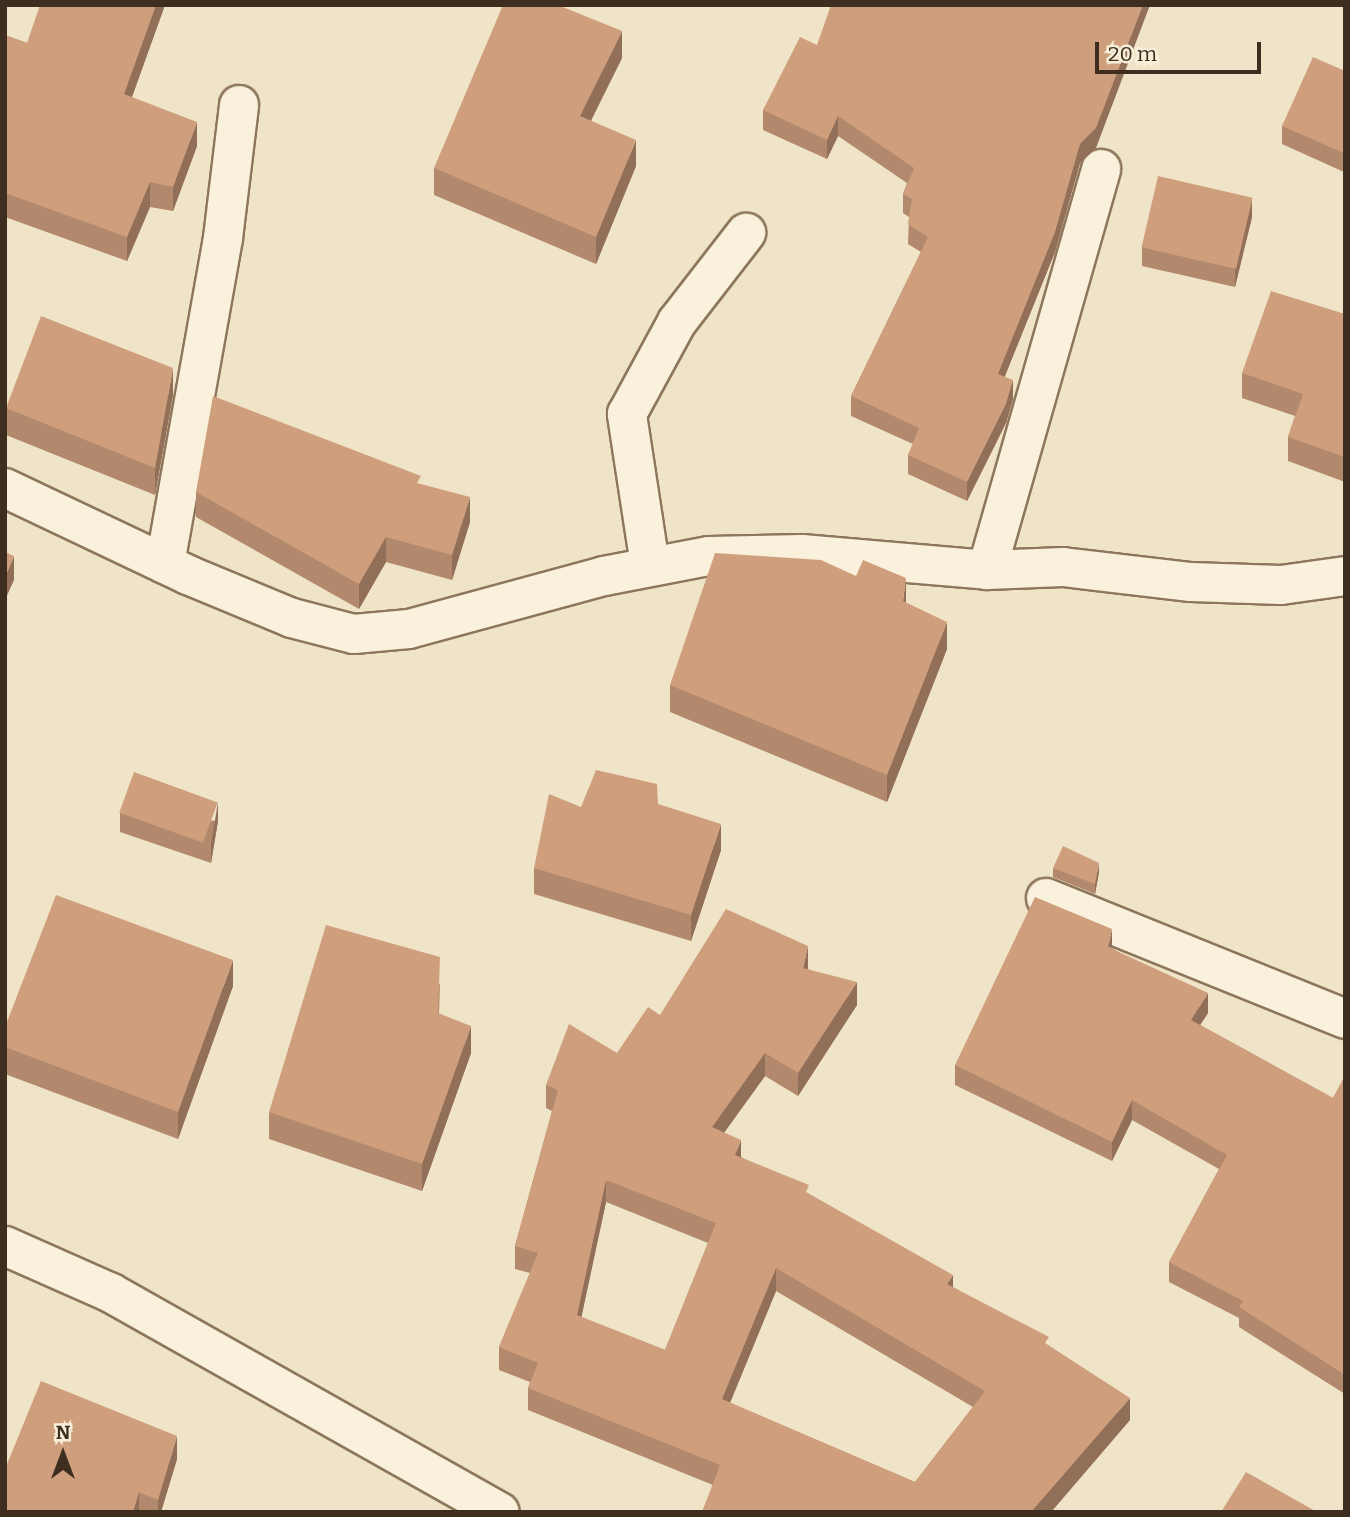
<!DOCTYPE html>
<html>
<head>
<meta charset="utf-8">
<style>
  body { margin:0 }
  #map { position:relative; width:1350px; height:1517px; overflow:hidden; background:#f0e4c8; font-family:Bitter,serif }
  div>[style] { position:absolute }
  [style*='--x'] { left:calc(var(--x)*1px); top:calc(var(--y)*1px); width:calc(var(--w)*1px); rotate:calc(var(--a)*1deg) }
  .roads { filter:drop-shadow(2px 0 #8d765c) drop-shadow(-2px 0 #8d765c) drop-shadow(0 2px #8d765c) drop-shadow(0 -2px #8d765c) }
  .street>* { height:38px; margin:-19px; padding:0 19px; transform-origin:19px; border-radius:19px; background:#faf1dc }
  .wall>* { inset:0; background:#b2896c }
  .shaded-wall>* { inset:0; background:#916f58 }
  .building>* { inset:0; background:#cf9f7d; transform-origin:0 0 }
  span { translate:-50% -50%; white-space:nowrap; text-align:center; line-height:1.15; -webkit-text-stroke:6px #f7eed8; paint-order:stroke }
  .frame { position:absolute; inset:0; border:7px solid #3d2e20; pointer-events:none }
  .north { position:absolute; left:28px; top:1419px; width:70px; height:70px; -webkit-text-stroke:5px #f7eed8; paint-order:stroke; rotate:0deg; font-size:19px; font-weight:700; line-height:28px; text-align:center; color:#3d2e20 }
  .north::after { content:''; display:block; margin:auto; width:24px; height:32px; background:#3d2e20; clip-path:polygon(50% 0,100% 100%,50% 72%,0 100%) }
  .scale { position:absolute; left:1095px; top:42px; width:166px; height:32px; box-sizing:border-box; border:4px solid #3d2e20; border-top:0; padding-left:9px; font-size:21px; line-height:24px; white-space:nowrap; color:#3d2e20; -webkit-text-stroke:5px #f7eed8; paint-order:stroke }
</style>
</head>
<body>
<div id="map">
  <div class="roads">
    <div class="street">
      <i style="--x:5;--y:488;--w:203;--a:25.4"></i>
      <i style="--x:188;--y:575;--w:113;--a:22.5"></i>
      <i style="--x:292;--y:618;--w:64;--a:14.5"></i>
      <i style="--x:354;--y:634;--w:55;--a:-5.2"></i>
      <i style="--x:409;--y:629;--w:202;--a:-15.2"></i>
      <i style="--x:604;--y:576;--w:107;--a:-10.8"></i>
      <i style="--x:709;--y:556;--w:93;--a:-1.2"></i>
      <i style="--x:802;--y:554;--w:186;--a:4.9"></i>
      <i style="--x:987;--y:570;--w:76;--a:-2.3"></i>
      <i style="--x:1063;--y:567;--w:129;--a:6.7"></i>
      <i style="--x:1191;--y:582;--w:90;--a:1.9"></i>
      <i style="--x:1281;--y:585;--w:65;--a:-8"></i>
      <i style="--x:165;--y:564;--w:331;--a:-79.9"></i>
      <i style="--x:223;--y:238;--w:134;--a:-83.1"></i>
      <i style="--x:650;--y:565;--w:153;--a:-98.7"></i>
      <i style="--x:627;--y:414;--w:105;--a:-61.5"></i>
      <i style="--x:677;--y:322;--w:113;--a:-52.2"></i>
      <i style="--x:987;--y:570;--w:417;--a:-74.1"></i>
      <i style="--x:1046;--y:898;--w:323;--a:22"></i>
      <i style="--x:5;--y:1246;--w:116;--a:23.9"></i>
      <i style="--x:111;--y:1293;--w:446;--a:29.4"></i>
    </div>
  </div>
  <div class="wall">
    <i style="clip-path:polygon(165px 5px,132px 97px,197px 146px,173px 211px,150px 207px,127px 261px,5px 217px,5px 35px,27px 43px)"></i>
    <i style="clip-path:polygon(817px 45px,1096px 148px,1080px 163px,1055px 252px,1005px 376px,1013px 399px,1006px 423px,967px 501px,908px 474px,908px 455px,913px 444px,851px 416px,851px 396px,921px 252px,908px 244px,909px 217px,903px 213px,903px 194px,907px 183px,838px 136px,827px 159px,763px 130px,763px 110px)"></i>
    <i style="clip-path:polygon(622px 58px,591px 121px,636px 166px,596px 264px,434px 195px,434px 168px)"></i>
    <i style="clip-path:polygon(1345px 71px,1344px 172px,1282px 144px,1282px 126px)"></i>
    <i style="clip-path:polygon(1252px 217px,1235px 287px,1142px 266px,1142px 247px)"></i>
    <i style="clip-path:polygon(1345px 314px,1345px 482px,1288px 461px,1288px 437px,1295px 416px,1242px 398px,1242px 373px)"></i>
    <i style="clip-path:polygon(173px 395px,155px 495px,6px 435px,6px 408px)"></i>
    <i style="clip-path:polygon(421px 484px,470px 522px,452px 580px,386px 562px,359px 609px,196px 517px,196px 492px)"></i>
    <i style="clip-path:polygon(906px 603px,947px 649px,887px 802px,670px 712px,670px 685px)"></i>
    <i style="clip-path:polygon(658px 804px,721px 850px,691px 941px,534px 894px,534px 868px,581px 807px)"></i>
    <i style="clip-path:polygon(120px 813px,218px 821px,211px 863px,120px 832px)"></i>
    <i style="clip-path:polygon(1053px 868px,1099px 872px,1095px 894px,1053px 877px)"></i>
    <i style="clip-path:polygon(1112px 948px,1208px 1013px,1200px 1025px,1333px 1098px,1345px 1076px,1345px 1394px,1239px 1327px,1239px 1318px,1169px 1282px,1169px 1262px,1219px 1169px,1132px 1120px,1112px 1161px,955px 1085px,955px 1065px)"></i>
    <i style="clip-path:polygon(evenodd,808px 969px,857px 1005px,798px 1096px,765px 1076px,724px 1133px,741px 1157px,809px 1194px,953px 1287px,1049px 1346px,1130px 1420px,1051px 1512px,702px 1512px,713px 1485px,528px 1410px,528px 1388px,530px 1382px,499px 1370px,499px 1347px,530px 1273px,515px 1269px,515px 1246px,552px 1111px,546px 1108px,546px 1085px,617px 1053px,660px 1015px,808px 969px,606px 1202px,708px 1243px,665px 1350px,581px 1317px,606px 1202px,808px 969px,776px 1291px,973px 1407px,915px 1482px,730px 1403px,776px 1291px)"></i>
    <i style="clip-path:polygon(440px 984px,439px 1014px,471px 1053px,422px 1191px,269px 1139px,269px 1112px)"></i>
    <i style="clip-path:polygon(233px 986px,178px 1139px,5px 1074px,5px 1027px)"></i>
    <i style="clip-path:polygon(177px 1459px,161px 1512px,5px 1512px)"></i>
  </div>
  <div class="shaded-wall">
    <i style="clip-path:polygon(156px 5px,165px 5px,124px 119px,124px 94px)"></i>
    <i style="clip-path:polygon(1143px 5px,1150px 5px,1096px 148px,1080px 163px,1055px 252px,998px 393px,998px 374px,1080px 144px)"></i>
    <i style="clip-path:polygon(622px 31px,622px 58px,580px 142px,580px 116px)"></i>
    <i style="clip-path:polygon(838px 116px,838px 136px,827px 159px,827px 140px)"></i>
    <i style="clip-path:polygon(197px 122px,197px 146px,173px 211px,173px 187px)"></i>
    <i style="clip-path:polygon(636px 140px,636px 166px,596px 264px,596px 237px)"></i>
    <i style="clip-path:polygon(150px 182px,150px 207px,127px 261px,127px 237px)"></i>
    <i style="clip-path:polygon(1252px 198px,1252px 217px,1235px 287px,1235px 268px)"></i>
    <i style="clip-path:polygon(173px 368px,173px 395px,155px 495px,155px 468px)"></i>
    <i style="clip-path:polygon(1013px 380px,1013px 399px,1006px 423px,967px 501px,967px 482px)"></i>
    <i style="clip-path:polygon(470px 497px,470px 522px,452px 580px,452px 555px)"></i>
    <i style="clip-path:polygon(386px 537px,386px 562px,359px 609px,359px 584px)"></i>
    <i style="clip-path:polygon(14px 556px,14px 580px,5px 600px,5px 577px)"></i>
    <i style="clip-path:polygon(906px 578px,906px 605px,903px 601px)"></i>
    <i style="clip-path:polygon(947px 622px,947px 649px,887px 802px,887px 775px)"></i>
    <i style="clip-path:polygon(218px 802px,218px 821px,211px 863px,211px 844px)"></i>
    <i style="clip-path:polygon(721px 824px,721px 850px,691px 941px,691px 915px)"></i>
    <i style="clip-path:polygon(1099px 863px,1099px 872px,1095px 894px,1095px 884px)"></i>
    <i style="clip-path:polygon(1112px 929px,1112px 948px,1108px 947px)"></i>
    <i style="clip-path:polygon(808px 946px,808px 968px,803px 990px,803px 968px)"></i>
    <i style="clip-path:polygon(233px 960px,233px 986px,178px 1139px,178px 1112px)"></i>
    <i style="clip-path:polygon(857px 982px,857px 1005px,798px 1096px,798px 1073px)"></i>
    <i style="clip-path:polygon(1208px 993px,1208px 1013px,1191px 1039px,1191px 1020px)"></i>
    <i style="clip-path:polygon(471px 1026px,471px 1053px,422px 1191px,422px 1164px)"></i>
    <i style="clip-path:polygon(765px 1053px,765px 1076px,712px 1149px,712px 1127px)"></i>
    <i style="clip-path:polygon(1132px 1100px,1132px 1120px,1112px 1161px,1112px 1142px)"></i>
    <i style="clip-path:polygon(741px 1140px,741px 1163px,735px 1155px)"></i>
    <i style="clip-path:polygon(606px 1180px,606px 1202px,577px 1338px,577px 1315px)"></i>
    <i style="clip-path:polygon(776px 1268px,776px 1291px,722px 1422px,722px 1399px)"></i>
    <i style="clip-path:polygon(953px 1275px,953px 1297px,947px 1284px)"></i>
    <i style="clip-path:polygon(1130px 1398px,1130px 1420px,1051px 1512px,1031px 1512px)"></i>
    <i style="clip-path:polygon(177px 1436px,177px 1459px,161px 1512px,158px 1512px,158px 1500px)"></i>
    <i style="clip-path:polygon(139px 1492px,139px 1512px,133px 1512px)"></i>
  </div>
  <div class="building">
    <i style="clip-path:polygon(40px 5px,156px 5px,124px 94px,197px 122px,173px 187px,150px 182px,127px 237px,5px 193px,5px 35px,27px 43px)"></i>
    <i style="clip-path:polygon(503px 5px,558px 5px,622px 31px,580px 116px,636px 140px,596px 237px,434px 168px)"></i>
    <i style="clip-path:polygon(831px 5px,1143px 5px,1096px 128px,1080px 144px,1055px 232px,998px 374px,1013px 380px,1006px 404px,967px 482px,908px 455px,919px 428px,851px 396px,928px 237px,908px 224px,912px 199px,903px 194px,914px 168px,838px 116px,827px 140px,763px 110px,800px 37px,817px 45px)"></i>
    <i style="clip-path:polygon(1313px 57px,1345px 71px,1344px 153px,1282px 126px)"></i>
    <i style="left:1158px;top:176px;width:97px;height:73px;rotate:13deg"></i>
    <i style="clip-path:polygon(1271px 291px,1345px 314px,1345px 457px,1288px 437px,1303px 394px,1242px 373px)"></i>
    <i style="clip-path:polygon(41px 316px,173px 368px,155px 468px,6px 408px)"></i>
    <i style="clip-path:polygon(213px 396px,421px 476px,417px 483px,470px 497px,452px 555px,386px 537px,359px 584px,196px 492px)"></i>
    <i style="clip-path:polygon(5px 552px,14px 556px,5px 577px)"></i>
    <i style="clip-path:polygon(715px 553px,821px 560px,856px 576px,863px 560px,906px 578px,903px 601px,947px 622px,887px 775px,670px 685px)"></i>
    <i style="clip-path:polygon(596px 770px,657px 784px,658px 804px,721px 824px,691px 915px,534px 868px,549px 794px,581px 807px)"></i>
    <i style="left:134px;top:772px;width:89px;height:43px;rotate:20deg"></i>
    <i style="clip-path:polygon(1063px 846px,1099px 863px,1095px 884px,1053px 868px)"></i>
    <i style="clip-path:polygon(56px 895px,233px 960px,178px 1112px,5px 1047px,5px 1027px)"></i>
    <i style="clip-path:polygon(1035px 897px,1112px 929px,1108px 947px,1208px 993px,1191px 1020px,1333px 1098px,1345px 1076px,1345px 1375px,1239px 1307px,1243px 1301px,1169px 1262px,1227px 1155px,1132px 1100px,1112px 1142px,955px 1065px)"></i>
    <i style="clip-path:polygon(evenodd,726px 909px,808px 946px,803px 968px,857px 982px,798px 1073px,765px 1053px,712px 1127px,741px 1140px,735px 1155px,809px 1185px,806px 1192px,953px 1275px,947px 1284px,1049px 1337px,1045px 1343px,1130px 1398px,1031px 1512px,702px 1512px,720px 1465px,528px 1388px,538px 1363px,499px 1347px,538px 1253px,515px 1246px,558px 1090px,546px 1085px,569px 1024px,617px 1053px,648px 1007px,660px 1015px,726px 909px,606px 1180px,716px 1223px,665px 1350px,577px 1315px,606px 1180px,726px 909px,776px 1268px,985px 1391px,915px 1482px,722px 1399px,776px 1268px)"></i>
    <i style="clip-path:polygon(326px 925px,440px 957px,438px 1013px,471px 1026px,422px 1164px,269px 1112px)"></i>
    <i style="clip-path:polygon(41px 1381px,177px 1436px,158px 1500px,139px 1492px,133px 1512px,5px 1512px,5px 1469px)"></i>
    <i style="clip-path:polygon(1246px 1472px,1317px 1512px,1221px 1512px)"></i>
  </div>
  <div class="frame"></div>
  <div class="north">N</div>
  <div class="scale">20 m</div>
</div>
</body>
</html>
